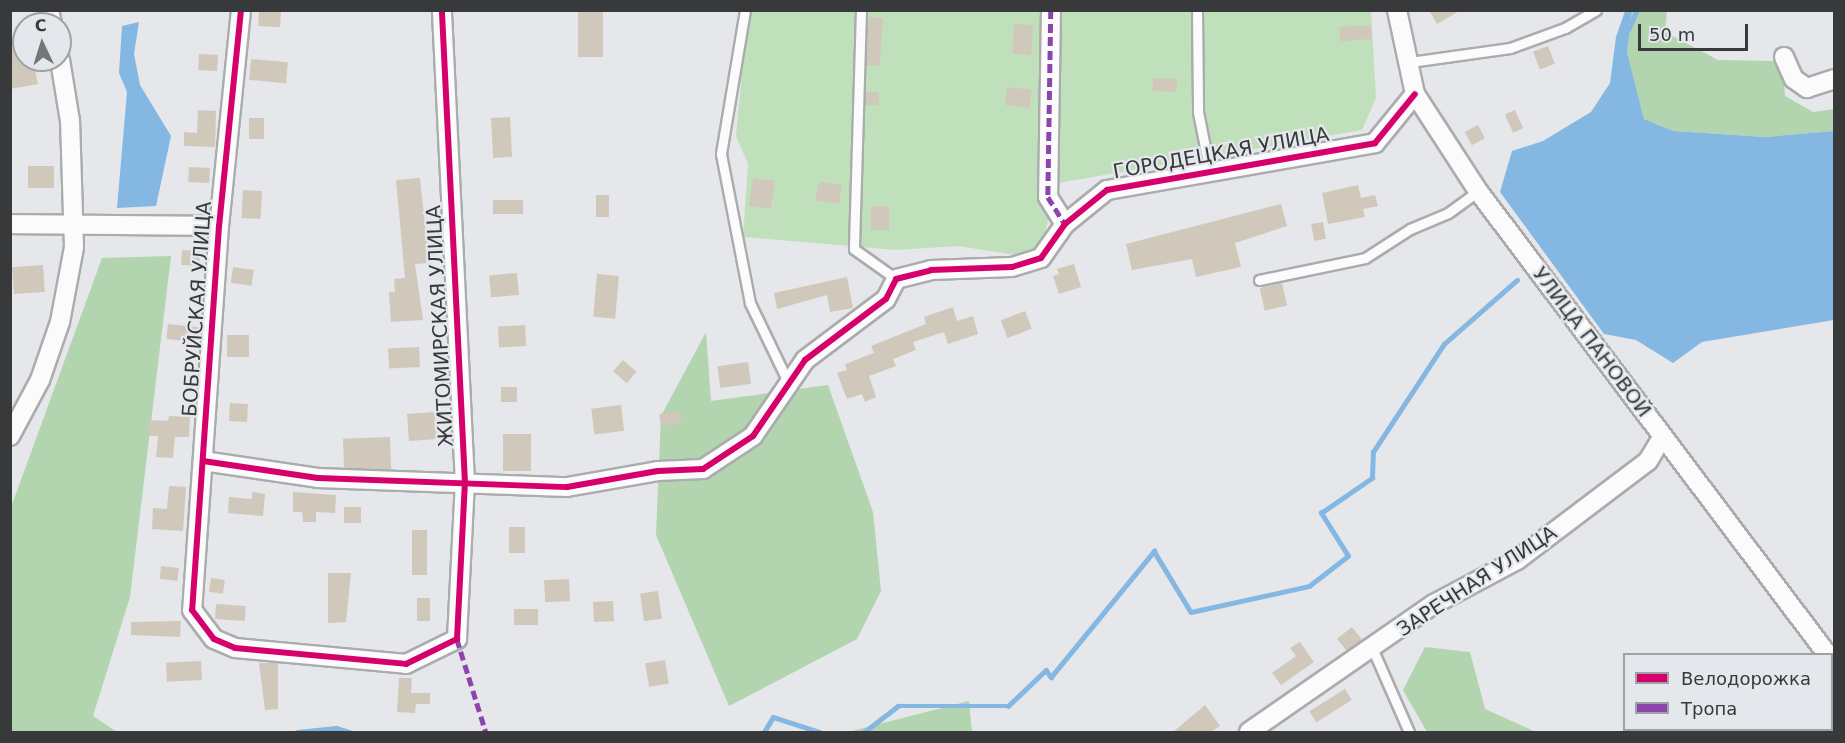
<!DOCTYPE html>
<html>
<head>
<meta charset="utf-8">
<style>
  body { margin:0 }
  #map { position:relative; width:1845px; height:743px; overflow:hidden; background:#e5e7ea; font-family:"DejaVu Sans",sans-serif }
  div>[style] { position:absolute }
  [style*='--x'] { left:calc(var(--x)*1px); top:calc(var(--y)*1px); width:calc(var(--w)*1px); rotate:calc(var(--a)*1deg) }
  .green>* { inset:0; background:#c0e0bc }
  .forest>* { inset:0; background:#b2d4af }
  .water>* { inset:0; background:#84b7e2 }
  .stream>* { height:4.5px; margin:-2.25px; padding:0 2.25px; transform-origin:2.25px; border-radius:2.25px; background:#84b7e2 }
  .building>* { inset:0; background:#d0c8ba; transform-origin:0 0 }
  .roads { filter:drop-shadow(2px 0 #aaacae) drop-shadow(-2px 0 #aaacae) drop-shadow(0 2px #aaacae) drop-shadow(0 -2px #aaacae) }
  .lane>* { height:9px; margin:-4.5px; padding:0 4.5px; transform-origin:4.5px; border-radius:4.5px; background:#fbfbfc }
  .street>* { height:18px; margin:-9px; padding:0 9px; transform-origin:9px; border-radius:9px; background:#fbfbfc }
  .quiet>* { height:4.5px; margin-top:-2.25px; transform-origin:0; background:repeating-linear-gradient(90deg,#8e44ad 0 9px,transparent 0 13.5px) }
  .cycleway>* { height:6px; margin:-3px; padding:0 3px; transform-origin:3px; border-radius:3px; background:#d6006c }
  span { translate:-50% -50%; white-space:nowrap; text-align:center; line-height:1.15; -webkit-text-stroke:4.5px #e4e7eb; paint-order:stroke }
  .street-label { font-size:20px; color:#37393a }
  .frame { position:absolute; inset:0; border:12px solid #37393a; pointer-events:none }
  .legend { position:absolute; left:1623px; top:653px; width:210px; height:78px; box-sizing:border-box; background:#e4e7eb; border:2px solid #9fa1a4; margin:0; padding:8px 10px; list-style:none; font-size:18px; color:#37393a }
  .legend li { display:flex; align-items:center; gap:12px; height:30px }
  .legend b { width:30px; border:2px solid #9fa1a4 }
  .north { position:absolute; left:12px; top:12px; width:60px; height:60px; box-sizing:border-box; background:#e4e7eb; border:2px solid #9fa1a4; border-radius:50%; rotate:356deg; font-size:16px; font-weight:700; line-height:24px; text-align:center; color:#37393a }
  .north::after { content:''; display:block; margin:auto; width:21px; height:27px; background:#747678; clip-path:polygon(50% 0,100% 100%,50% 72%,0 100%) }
  .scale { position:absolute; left:1638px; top:24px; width:110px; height:27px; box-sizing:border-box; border:3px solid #37393a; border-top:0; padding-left:8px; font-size:18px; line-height:21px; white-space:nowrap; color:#37393a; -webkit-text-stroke:4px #e4e7eb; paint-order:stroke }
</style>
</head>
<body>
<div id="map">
  <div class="green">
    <i style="clip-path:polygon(748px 11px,1371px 11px,1376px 98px,1362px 130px,1058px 183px,1039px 254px,1023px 256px,958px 246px,896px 250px,743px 237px,748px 164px,736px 136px)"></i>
  </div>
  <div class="forest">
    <i style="clip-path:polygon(1632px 11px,1667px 11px,1665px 32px,1718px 60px,1772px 61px,1783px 72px,1785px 96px,1813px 112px,1834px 109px,1834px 131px,1765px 137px,1673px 131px,1644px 119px,1627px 52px)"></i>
    <i style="clip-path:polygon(171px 256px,130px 597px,93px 716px,117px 732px,11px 732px,10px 510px,102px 258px)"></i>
    <i style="clip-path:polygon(706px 332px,711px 401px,828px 385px,873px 512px,881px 591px,857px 639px,729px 706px,656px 535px,661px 416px)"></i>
    <i style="clip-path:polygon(1425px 647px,1470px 652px,1485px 709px,1536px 732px,1427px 732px,1403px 690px)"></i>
    <i style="clip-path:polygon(969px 701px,972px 732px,848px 732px)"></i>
  </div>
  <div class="water">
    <i style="clip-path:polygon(1625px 11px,1632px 11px,1627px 52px,1644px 119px,1673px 131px,1765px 137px,1834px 131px,1834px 320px,1702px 342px,1673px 363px,1636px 340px,1604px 334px,1500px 192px,1512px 151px,1543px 141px,1591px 112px,1610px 83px,1616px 37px)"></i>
    <i style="clip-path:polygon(139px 22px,134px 54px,140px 85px,171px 136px,156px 206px,117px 208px,127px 92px,119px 73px,122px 26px)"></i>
  </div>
  <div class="stream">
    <i style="--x:1628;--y:30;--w:22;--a:-66"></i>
    <i style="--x:297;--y:732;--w:39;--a:-6"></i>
    <i style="--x:336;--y:728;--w:14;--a:17"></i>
    <i style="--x:764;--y:732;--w:17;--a:-59"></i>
    <i style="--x:773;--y:717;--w:49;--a:17.7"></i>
    <i style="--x:864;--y:732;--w:43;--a:-37.4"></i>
    <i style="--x:898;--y:706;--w:110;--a:0"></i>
    <i style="--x:1008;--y:706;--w:52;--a:-43.5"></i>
    <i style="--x:1046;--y:670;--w:9;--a:54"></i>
    <i style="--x:1051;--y:677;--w:163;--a:-50.7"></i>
    <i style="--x:1154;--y:551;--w:71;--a:58.8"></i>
    <i style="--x:1191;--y:612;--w:121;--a:-12.4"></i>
    <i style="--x:1309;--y:586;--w:49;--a:-37.6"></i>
    <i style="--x:1348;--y:556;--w:51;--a:-122.1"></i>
    <i style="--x:1321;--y:513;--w:62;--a:-34.5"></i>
    <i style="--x:1372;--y:478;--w:26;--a:-88"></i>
    <i style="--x:1373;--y:452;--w:129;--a:-56.7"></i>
    <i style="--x:1444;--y:344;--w:97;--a:-41.2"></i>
  </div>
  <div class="building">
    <i style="left:259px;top:10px;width:22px;height:16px;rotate:3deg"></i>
    <i style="left:578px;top:10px;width:25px;height:47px"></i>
    <i style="clip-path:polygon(1429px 10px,1461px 10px,1437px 24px)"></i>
    <i style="left:869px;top:17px;width:14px;height:48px;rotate:4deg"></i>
    <i style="left:1014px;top:24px;width:19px;height:30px;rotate:3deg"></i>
    <i style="left:1371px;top:25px;width:14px;height:32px;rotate:86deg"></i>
    <i style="clip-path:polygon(24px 39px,24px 60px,33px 60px,38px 84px,10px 89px,10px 42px)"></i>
    <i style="left:1548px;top:46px;width:19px;height:16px;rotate:69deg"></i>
    <i style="left:199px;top:54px;width:19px;height:16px;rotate:3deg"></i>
    <i style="left:251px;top:59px;width:37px;height:21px;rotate:5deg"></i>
    <i style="left:1153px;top:78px;width:24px;height:13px;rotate:2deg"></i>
    <i style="left:1007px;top:87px;width:25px;height:18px;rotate:7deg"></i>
    <i style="left:879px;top:92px;width:13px;height:14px;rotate:90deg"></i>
    <i style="clip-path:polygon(198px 110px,216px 111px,215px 147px,184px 146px,184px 132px,197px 133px)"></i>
    <i style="left:1515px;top:110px;width:20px;height:11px;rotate:66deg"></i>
    <i style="left:510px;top:117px;width:40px;height:19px;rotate:87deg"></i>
    <i style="left:249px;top:118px;width:15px;height:21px"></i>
    <i style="left:1478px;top:125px;width:15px;height:15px;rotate:62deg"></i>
    <i style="left:28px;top:166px;width:26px;height:22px"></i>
    <i style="left:189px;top:167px;width:21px;height:15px;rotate:3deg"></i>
    <i style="clip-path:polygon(420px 178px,429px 263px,415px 264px,423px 320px,391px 322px,389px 292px,395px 292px,394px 279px,405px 278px,396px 180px)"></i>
    <i style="left:753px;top:178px;width:22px;height:28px;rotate:8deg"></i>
    <i style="clip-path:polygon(824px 182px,842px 185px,839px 204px,815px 200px,818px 184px)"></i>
    <i style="clip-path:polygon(1358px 185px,1361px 198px,1375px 195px,1378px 206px,1363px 209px,1365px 217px,1328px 224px,1322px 193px)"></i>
    <i style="left:243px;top:190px;width:19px;height:28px;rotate:3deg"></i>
    <i style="left:596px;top:195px;width:13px;height:22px"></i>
    <i style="left:523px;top:200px;width:14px;height:30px;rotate:90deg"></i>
    <i style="clip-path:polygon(1281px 204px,1287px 226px,1235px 243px,1241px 267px,1196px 277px,1192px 259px,1132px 270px,1126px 244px)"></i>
    <i style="left:871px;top:206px;width:18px;height:24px"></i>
    <i style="left:1323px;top:222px;width:17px;height:12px;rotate:80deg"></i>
    <i style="left:182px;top:250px;width:18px;height:15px;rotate:3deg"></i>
    <i style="clip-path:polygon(1074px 264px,1081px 287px,1059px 294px,1053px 276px,1059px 274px,1057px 269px)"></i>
    <i style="left:43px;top:265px;width:27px;height:31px;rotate:86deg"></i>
    <i style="left:233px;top:267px;width:21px;height:16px;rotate:8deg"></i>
    <i style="left:517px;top:273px;width:22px;height:28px;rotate:85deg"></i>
    <i style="left:597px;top:274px;width:22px;height:43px;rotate:5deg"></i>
    <i style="clip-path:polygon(847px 277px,853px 308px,830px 312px,827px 295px,777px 309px,774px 293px)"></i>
    <i style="left:1282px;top:283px;width:23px;height:23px;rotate:77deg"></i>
    <i style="clip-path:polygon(953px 307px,957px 321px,973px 316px,978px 334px,948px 344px,944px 332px,913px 342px,916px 350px,893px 359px,896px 366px,869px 376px,876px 397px,865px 402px,862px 394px,847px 399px,837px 373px,847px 370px,845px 364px,874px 353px,871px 346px,926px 324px,924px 317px)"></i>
    <i style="left:1025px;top:311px;width:19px;height:26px;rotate:69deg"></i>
    <i style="left:168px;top:324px;width:31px;height:15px;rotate:6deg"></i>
    <i style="left:525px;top:325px;width:21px;height:27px;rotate:87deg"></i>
    <i style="left:227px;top:335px;width:22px;height:22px"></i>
    <i style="left:419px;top:347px;width:20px;height:31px;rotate:87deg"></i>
    <i style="left:623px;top:360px;width:18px;height:15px;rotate:41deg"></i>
    <i style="left:748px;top:362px;width:22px;height:31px;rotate:82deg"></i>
    <i style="left:501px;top:387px;width:16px;height:15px"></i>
    <i style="left:230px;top:403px;width:18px;height:18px;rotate:3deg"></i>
    <i style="left:621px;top:405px;width:26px;height:30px;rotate:83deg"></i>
    <i style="left:680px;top:411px;width:12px;height:21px;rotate:81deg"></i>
    <i style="left:435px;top:412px;width:27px;height:28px;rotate:86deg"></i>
    <i style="clip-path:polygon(169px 416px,190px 417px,189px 437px,175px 437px,173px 458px,156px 457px,158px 436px,148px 436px,149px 420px,168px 421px)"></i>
    <i style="left:531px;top:434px;width:37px;height:28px;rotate:90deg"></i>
    <i style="left:390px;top:437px;width:32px;height:47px;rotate:88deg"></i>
    <i style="clip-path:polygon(169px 486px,186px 487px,183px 531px,152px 529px,153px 508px,167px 509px)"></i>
    <i style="clip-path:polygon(252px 492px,265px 494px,263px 516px,228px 513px,229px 497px,252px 499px)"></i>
    <i style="clip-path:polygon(293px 492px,336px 495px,335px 513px,316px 512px,316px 522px,303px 522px,302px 512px,293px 512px)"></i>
    <i style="left:344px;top:507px;width:17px;height:16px"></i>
    <i style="left:509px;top:527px;width:16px;height:26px"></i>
    <i style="left:412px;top:530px;width:15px;height:45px"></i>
    <i style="left:161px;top:566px;width:18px;height:13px;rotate:6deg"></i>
    <i style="clip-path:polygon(328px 573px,351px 573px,346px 622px,328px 623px)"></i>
    <i style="left:211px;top:578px;width:14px;height:14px;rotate:8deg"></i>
    <i style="left:569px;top:579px;width:22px;height:25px;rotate:87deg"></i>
    <i style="left:658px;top:591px;width:28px;height:18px;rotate:82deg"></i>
    <i style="left:430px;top:598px;width:23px;height:13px;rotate:90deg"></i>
    <i style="left:613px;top:601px;width:20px;height:20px;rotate:87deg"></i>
    <i style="left:216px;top:604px;width:30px;height:15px;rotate:4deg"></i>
    <i style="left:514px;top:609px;width:24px;height:16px"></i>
    <i style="clip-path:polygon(181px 621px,180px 637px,131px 635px,131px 622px)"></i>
    <i style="left:1352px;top:627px;width:16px;height:19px;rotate:52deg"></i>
    <i style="clip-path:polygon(1300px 642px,1314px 662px,1281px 685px,1272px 673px,1296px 656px,1290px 648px)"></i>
    <i style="left:665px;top:660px;width:24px;height:20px;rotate:81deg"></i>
    <i style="left:201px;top:661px;width:19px;height:35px;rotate:87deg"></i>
    <i style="clip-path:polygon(259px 663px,278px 663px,278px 709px,265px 710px)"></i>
    <i style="clip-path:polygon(399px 678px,412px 678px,411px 693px,430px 693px,430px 704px,416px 704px,415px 713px,397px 712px)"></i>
    <i style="left:1345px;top:689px;width:13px;height:42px;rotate:58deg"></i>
    <i style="clip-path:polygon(1205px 705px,1220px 726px,1211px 732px,1173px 732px)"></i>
  </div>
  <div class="roads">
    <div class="lane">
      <i style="--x:745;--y:10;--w:146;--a:99.5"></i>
      <i style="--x:721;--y:154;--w:152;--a:79"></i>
      <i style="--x:750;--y:303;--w:88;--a:64.3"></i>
      <i style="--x:861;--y:10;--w:239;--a:91.7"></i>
      <i style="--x:854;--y:249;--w:52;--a:35.5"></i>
      <i style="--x:1197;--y:10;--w:102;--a:89.4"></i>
      <i style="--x:1198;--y:112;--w:61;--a:78.7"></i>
      <i style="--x:1410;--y:62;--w:101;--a:-8"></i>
      <i style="--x:1510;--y:48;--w:59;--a:-20"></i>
      <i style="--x:1565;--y:28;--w:36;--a:-30"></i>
      <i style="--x:1259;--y:280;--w:108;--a:-11.7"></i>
      <i style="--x:1365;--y:258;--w:54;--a:-32.8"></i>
      <i style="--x:1410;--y:229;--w:41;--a:-22.8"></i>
      <i style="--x:1448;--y:213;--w:37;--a:-36"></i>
      <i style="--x:1373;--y:650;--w:90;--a:66.3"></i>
      <i style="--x:1826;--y:732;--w:5;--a:-22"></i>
    </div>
    <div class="street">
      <i style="--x:49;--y:10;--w:14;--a:78"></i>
      <i style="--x:241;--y:10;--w:217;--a:95.8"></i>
      <i style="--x:219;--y:226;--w:385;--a:94"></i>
      <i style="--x:192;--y:610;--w:36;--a:53"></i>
      <i style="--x:214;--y:639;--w:23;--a:23"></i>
      <i style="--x:235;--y:648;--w:172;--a:5.3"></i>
      <i style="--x:406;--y:664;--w:57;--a:-26.1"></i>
      <i style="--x:457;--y:639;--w:156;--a:-87.1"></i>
      <i style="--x:465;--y:483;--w:474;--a:-92.8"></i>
      <i style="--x:1051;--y:10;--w:187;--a:90.9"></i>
      <i style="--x:1048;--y:197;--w:32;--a:58"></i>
      <i style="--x:1397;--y:10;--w:86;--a:77.9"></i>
      <i style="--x:1415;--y:94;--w:116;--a:57"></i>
      <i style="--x:1478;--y:191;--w:580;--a:52.99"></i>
      <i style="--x:1784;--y:57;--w:24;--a:66"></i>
      <i style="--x:1794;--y:79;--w:16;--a:35"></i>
      <i style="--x:1807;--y:88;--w:28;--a:-18"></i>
      <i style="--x:10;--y:224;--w:209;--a:0.5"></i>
      <i style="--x:10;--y:436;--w:64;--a:-61.8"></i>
      <i style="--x:40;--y:380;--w:61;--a:-71"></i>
      <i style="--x:60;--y:322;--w:76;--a:-79.4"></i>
      <i style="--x:74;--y:247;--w:126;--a:-91.8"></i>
      <i style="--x:70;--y:121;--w:62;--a:-99.3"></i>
      <i style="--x:203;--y:461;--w:116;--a:8.4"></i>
      <i style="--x:318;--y:478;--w:249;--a:2.1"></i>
      <i style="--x:567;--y:487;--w:92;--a:-10"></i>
      <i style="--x:658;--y:471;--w:45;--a:-2.5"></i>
      <i style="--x:703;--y:469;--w:60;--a:-33.4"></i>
      <i style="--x:753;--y:436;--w:92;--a:-55.6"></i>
      <i style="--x:805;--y:360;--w:101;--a:-37"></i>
      <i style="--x:886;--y:299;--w:22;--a:-63"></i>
      <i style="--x:896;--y:279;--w:36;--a:-14"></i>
      <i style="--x:931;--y:270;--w:81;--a:-2.1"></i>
      <i style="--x:1012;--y:267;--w:30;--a:-17"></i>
      <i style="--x:1041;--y:258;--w:42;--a:-54.8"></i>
      <i style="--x:1065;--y:224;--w:54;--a:-39"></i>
      <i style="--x:1107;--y:190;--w:272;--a:-9.9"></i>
      <i style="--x:1375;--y:143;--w:63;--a:-50.8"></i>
      <i style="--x:1249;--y:732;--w:225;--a:-34.7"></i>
      <i style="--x:1434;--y:604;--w:94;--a:-27.9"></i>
      <i style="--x:1517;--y:560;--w:164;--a:-37.1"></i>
      <i style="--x:1648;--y:461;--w:29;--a:-59"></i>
    </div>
  </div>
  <div class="quiet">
    <i style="--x:1051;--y:10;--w:187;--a:90.9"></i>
    <i style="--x:1048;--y:197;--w:32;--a:58"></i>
    <i style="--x:457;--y:639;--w:97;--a:72.7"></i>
  </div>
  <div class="cycleway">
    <i style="--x:241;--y:10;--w:217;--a:95.8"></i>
    <i style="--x:219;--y:226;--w:385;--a:94"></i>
    <i style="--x:192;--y:610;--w:36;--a:53"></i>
    <i style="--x:214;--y:639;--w:23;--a:23"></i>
    <i style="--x:235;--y:648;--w:172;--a:5.3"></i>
    <i style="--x:406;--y:664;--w:57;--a:-26.1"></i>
    <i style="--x:457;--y:639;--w:156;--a:-87.1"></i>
    <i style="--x:465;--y:483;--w:474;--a:-92.8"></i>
    <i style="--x:203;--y:461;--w:116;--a:8.4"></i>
    <i style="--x:318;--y:478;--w:249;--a:2.1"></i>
    <i style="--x:567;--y:487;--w:92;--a:-10"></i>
    <i style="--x:658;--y:471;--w:45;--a:-2.5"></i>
    <i style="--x:703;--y:469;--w:60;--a:-33.4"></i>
    <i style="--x:753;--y:436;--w:92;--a:-55.6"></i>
    <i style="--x:805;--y:360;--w:101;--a:-37"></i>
    <i style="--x:886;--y:299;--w:22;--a:-63"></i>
    <i style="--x:896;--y:279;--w:36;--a:-14"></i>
    <i style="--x:931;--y:270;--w:81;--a:-2.1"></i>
    <i style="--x:1012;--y:267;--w:30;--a:-17"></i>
    <i style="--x:1041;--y:258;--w:42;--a:-54.8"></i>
    <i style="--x:1065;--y:224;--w:54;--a:-39"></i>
    <i style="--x:1107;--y:190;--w:272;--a:-9.9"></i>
    <i style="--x:1375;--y:143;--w:63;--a:-50.8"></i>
  </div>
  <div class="street-label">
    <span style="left:1221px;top:153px;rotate:-10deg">ГОРОДЕЦКАЯ УЛИЦА</span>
    <span style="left:197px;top:309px;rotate:-86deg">БОБРУЙСКАЯ УЛИЦА</span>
    <span style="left:440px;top:326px;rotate:-93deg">ЖИТОМИРСКАЯ УЛИЦА</span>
    <span style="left:1592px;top:342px;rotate:53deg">УЛИЦА ПАНОВОЙ</span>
    <span style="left:1477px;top:581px;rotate:-33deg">ЗАРЕЧНАЯ УЛИЦА</span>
  </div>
  <div class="frame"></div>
  <ul class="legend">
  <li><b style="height:8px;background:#d6006c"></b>Велодорожка</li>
  <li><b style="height:8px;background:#8e44ad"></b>Тропа</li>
  </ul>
  <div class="north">С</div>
  <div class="scale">50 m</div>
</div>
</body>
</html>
